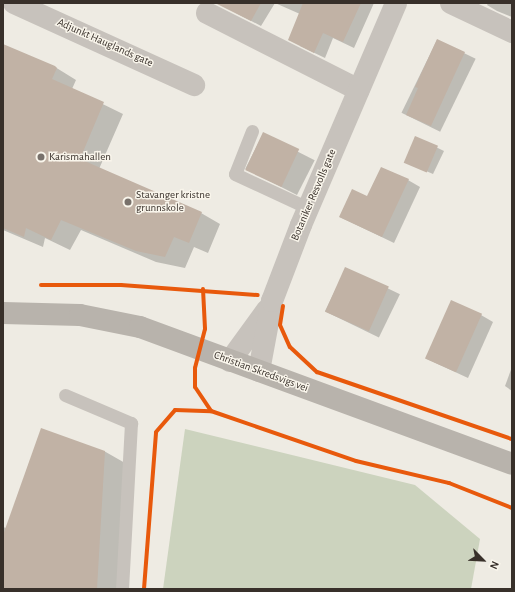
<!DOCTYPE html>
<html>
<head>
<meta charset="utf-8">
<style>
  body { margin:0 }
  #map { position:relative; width:515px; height:592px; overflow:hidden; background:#eeebe3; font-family:"Alegreya Sans",sans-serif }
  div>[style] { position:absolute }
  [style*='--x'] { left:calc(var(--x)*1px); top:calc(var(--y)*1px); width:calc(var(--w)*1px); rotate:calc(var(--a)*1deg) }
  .green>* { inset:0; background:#ccd3be }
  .shadow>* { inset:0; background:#0003; transform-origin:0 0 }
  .building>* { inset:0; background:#c1b2a5; transform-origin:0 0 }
  .service>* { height:13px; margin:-6.5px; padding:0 6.5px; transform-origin:6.5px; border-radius:6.5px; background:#c7c2bc }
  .minor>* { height:22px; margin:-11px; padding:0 11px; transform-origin:11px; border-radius:11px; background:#c7c2bc }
  .secondary>* { height:22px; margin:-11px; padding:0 11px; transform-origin:11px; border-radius:11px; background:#b8b3ac }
  .cycleway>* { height:4px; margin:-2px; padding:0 2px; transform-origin:2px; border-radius:2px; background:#e8590c }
  .dots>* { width:11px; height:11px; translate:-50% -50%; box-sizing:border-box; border:2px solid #f9f5eb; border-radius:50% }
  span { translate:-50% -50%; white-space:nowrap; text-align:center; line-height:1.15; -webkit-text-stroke:3px #f9f5eb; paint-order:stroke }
  .street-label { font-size:11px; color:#38302a }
  .poi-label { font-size:11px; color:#38302a }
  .left { translate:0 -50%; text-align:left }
  .frame { position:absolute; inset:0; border:4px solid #38302a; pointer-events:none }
  .north { position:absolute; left:463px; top:540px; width:40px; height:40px; -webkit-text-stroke:3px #f9f5eb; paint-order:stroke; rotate:114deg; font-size:11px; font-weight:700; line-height:16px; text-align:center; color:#38302a }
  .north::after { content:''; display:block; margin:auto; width:14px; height:18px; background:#38302a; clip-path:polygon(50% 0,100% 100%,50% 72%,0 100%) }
</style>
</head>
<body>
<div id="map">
  <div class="green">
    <i style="clip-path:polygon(185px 429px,415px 485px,480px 539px,471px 589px,163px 589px)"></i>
  </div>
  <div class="shadow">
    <i style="clip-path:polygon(228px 3px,374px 3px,354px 48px,333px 38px,325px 58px,300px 46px,300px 14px,275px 3px,261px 26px,236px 13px)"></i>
    <i style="clip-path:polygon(488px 3px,512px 3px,512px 17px,497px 11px,487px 5px)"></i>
    <i style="left:437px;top:40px;width:43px;height:81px;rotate:26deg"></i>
    <i style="clip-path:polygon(3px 45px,55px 67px,76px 80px,72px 89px,123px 114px,99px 169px,201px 213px,220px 224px,208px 253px,194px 247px,185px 268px,156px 262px,81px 230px,70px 250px,45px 238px,43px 247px,3px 230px)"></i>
    <i style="left:263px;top:134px;width:58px;height:39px;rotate:27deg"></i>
    <i style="clip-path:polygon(415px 137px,444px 151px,433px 174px,410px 164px)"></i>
    <i style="clip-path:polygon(408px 180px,420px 187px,394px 243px,340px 217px,368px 197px)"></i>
    <i style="left:346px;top:268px;width:60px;height:48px;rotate:26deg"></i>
    <i style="clip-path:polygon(481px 315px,493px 322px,468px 378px,427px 359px)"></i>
    <i style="clip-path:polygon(512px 367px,512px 391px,505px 386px)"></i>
    <i style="clip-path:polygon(104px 451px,125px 463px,117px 589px,3px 589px,3px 527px,6px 528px)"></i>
  </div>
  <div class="building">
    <i style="clip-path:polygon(215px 3px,261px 3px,251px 21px)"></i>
    <i style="clip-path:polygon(303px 3px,361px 3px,343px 42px,323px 33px,314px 53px,288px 40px)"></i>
    <i style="clip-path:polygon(437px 39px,465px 52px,431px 126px,406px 115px,418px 88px,415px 87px)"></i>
    <i style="clip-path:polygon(3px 44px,55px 66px,57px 68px,52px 79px,104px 102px,80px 159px,202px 212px,189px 243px,174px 237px,165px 257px,136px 251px,61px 220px,51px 240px,26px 228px,24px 237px,3px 228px)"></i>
    <i style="left:263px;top:132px;width:40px;height:42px;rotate:25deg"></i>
    <i style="left:415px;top:136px;width:25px;height:29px;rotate:23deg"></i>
    <i style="clip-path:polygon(381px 167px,409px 179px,382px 237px,339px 217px,352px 189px,367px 196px)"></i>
    <i style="left:345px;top:267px;width:48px;height:49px;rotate:24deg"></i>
    <i style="left:451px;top:300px;width:34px;height:64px;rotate:24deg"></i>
    <i style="clip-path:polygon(41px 428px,105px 451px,97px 589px,3px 589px,3px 535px)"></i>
  </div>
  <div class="service">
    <i style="--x:252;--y:131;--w:46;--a:111.6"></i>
    <i style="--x:235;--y:174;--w:81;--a:25"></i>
    <i style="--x:65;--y:395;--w:72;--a:23"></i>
    <i style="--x:131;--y:423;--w:166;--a:93.1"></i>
  </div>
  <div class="minor">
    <i style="--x:14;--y:3;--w:198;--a:24.5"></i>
    <i style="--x:451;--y:3;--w:68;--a:25.4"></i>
    <i style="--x:207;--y:13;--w:170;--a:26.9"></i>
    <i style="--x:230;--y:361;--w:63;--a:-54"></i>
    <i style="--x:259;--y:371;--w:71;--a:-79.5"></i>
    <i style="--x:272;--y:301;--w:81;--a:-69.1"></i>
    <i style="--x:301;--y:225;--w:241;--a:-66.8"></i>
  </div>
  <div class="secondary">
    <i style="--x:3;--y:313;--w:77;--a:1.5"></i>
    <i style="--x:80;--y:315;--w:61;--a:11.3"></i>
    <i style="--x:140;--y:327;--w:396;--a:20.2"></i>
  </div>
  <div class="cycleway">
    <i style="--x:41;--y:285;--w:80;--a:0"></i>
    <i style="--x:121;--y:285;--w:137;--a:4.2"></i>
    <i style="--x:203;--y:289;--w:40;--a:87.1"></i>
    <i style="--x:205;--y:329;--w:40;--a:104.4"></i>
    <i style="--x:195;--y:368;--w:19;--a:90"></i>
    <i style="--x:195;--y:387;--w:29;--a:56"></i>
    <i style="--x:283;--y:306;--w:19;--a:99"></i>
    <i style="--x:280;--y:325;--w:24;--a:66"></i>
    <i style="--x:290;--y:347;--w:37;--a:43"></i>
    <i style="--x:317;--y:372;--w:206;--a:19"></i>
    <i style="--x:144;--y:589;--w:157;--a:-85.6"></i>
    <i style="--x:156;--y:432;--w:29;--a:-49"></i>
    <i style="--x:175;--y:410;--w:36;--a:2"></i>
    <i style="--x:211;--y:411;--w:153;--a:19"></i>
    <i style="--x:356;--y:461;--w:96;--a:13.3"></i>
    <i style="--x:449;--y:483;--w:68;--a:21.6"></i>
  </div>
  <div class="dots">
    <i style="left:41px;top:157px;background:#78716b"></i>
    <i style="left:128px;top:202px;background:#78716b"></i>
  </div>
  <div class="street-label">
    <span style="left:105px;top:43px;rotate:24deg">Adjunkt Hauglands gate</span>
    <span style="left:314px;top:195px;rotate:-67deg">Botaniker Resvolls gate</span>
    <span style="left:261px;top:372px;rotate:20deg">Christian Skredsvigs vei</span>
  </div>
  <div class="poi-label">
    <span class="left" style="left:49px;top:157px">Karismahallen</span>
    <span class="left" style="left:136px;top:202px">Stavanger kristne<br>grunnskole</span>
  </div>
  <div class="frame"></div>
  <div class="north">N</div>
</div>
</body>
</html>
